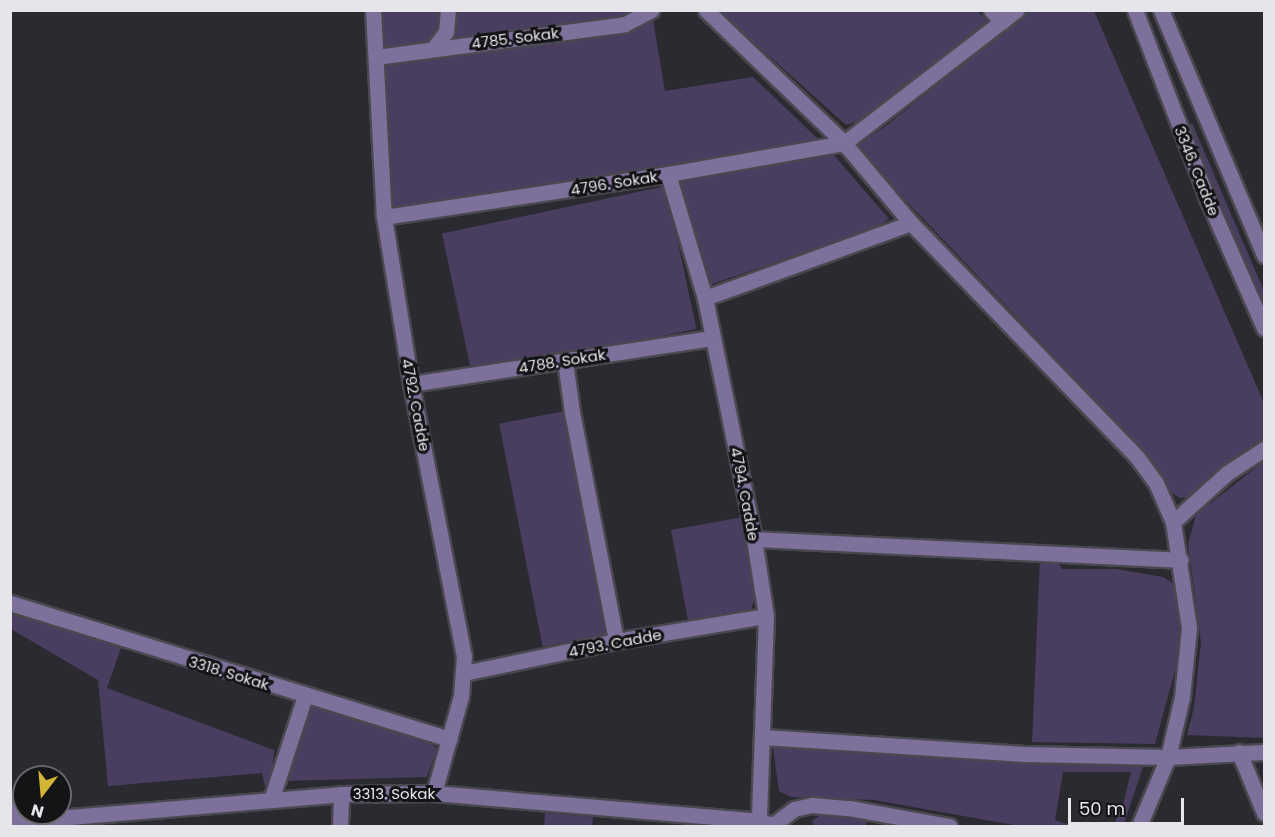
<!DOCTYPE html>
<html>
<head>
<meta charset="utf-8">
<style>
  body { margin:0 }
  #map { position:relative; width:1275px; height:837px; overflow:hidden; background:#2c2a31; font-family:Poppins,sans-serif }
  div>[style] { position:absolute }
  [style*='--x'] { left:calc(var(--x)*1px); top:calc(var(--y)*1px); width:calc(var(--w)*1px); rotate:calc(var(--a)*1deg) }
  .green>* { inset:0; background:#493e60; transform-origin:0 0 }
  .roads { filter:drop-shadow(2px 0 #4a484f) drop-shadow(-2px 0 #4a484f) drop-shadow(0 2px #4a484f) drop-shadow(0 -2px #4a484f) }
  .minor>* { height:15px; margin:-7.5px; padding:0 7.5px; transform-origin:7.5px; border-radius:7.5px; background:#7d709b }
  span { translate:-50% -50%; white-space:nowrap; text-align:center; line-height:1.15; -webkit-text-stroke:6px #141316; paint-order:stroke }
  .street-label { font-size:15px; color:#e6e5ea }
  .frame { position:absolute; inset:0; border:12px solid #e6e5ea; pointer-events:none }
  .north { position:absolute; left:12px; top:765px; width:60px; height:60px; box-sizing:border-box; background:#141316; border:2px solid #68676b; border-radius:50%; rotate:196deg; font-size:16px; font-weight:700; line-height:24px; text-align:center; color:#e6e5ea }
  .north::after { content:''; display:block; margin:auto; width:21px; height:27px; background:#d3b635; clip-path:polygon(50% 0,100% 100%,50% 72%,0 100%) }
  .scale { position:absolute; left:1068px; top:798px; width:116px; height:27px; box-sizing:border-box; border:3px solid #e6e5ea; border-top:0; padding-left:8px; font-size:18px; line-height:21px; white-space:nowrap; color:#e6e5ea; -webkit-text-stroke:4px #141316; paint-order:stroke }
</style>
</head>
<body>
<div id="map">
  <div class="green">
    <i style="clip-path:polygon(374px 11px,444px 11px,440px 33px,428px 45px,378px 50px)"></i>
    <i style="clip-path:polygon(452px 11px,638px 11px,626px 17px,445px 44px)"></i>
    <i style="clip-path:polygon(977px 11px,987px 21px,861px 120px,846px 125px,719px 11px)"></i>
    <i style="clip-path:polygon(1029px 11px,1094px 11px,1264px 403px,1264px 440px,1213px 473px,1188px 497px,1180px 498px,1168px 491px,1158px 471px,1132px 438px,855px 147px,886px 126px)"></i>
    <i style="clip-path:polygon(653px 20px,665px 91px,753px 77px,819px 140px,457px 202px,390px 207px,380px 61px,565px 40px)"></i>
    <i style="clip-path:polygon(1192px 123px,1264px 291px,1264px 309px,1186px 128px)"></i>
    <i style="clip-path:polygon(832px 153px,889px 219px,876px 228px,709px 285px,677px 179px)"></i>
    <i style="left:666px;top:186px;width:146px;height:229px;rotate:78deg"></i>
    <i style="left:565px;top:411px;width:227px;height:67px;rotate:79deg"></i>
    <i style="clip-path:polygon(1264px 461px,1264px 738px,1187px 735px,1194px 707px,1201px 643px,1188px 544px,1196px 515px)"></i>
    <i style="clip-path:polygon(744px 517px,754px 586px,754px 601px,751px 609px,688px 620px,671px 530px)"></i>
    <i style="clip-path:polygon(1040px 559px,1057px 560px,1062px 569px,1116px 569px,1163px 577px,1174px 584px,1180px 631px,1176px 667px,1155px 744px,1032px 742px)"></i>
    <i style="clip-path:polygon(11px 609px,118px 644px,121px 648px,107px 688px,274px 750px,271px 786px,265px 787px,262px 773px,108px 786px,98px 680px,11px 629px)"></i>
    <i style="clip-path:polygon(312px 707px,426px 739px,437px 749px,427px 777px,284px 781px)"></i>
    <i style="clip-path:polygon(773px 747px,1143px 767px,1123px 826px,1113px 826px,1123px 805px,1131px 772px,1063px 772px,1055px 820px,1072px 826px,1020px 826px,874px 800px,791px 797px,779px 791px)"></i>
    <i style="clip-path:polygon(545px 813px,593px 817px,592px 826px,544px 826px)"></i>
    <i style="clip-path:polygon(822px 814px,867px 821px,865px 826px,814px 826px,812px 821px)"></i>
  </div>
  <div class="roads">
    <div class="minor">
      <i style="--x:373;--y:10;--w:207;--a:87"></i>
      <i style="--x:384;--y:217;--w:169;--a:80.8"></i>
      <i style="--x:411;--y:384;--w:277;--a:79"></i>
      <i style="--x:464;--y:656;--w:40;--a:94.3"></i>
      <i style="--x:461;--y:696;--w:101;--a:105.6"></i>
      <i style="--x:706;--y:10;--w:192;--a:43.9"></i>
      <i style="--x:844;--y:143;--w:104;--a:50.1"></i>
      <i style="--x:911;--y:223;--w:325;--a:46"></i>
      <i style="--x:1137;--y:457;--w:32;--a:54"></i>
      <i style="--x:1156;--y:483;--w:43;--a:66.4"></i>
      <i style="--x:1173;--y:522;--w:107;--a:81.4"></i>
      <i style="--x:1189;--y:628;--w:69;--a:95.8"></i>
      <i style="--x:1182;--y:697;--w:62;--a:103.1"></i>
      <i style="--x:1168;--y:757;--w:75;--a:112.8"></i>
      <i style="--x:991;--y:10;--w:16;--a:47"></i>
      <i style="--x:1135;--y:10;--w:201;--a:69"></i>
      <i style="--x:1207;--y:198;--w:142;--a:66.3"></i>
      <i style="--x:1161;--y:10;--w:266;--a:67.2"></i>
      <i style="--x:433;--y:49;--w:21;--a:-53"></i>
      <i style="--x:446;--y:32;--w:22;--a:-85"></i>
      <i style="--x:376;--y:57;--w:251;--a:-7.5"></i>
      <i style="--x:625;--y:24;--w:30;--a:-28"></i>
      <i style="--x:668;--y:174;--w:129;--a:73.4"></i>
      <i style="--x:705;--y:298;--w:246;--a:78.5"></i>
      <i style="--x:754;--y:539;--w:78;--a:81.1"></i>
      <i style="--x:766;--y:616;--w:205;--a:92"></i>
      <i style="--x:384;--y:217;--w:287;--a:-8.6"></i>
      <i style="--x:668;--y:174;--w:179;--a:-10"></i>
      <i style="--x:844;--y:143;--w:218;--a:-37.6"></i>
      <i style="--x:705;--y:298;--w:219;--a:-20"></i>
      <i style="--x:565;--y:361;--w:51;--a:82.2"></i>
      <i style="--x:572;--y:412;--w:233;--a:79.1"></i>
      <i style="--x:411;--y:384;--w:305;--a:-8.7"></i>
      <i style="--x:1173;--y:522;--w:73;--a:-42.2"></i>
      <i style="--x:1227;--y:473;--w:44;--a:-33"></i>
      <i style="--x:754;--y:539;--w:427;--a:2.8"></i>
      <i style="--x:10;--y:603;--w:460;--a:17.2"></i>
      <i style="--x:464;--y:673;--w:155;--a:-11.9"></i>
      <i style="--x:616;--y:641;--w:152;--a:-9.5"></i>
      <i style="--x:763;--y:737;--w:262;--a:3.7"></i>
      <i style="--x:1024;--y:754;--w:144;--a:1.2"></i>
      <i style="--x:1168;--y:757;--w:96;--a:-3"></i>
      <i style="--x:1239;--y:752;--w:66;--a:67.7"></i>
      <i style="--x:271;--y:800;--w:109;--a:-71.9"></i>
      <i style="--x:10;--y:806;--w:22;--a:68"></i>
      <i style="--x:10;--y:822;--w:332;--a:-4.8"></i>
      <i style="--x:341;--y:794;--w:93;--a:-0.6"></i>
      <i style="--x:434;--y:793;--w:326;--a:4.9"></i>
      <i style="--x:759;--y:821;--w:19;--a:16"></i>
      <i style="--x:773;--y:825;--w:26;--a:-37"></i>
      <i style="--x:794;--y:809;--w:18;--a:-13"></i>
      <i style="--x:812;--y:805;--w:37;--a:5"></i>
      <i style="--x:849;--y:808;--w:102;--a:10.2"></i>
      <i style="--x:340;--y:826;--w:32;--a:-88"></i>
    </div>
  </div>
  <div class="street-label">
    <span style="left:515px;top:38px;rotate:-7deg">4785. Sokak</span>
    <span style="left:1197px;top:171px;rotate:68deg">3346. Cadde</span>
    <span style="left:614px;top:183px;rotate:-9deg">4796. Sokak</span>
    <span style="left:562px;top:361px;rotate:-9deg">4788. Sokak</span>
    <span style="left:416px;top:405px;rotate:79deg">4792. Cadde</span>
    <span style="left:745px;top:494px;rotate:79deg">4794. Cadde</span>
    <span style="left:615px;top:643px;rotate:-11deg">4793. Cadde</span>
    <span style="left:229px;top:673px;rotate:17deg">3318. Sokak</span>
    <span style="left:394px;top:794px">3313. Sokak</span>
  </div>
  <div class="frame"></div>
  <div class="north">N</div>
  <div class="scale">50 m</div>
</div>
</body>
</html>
